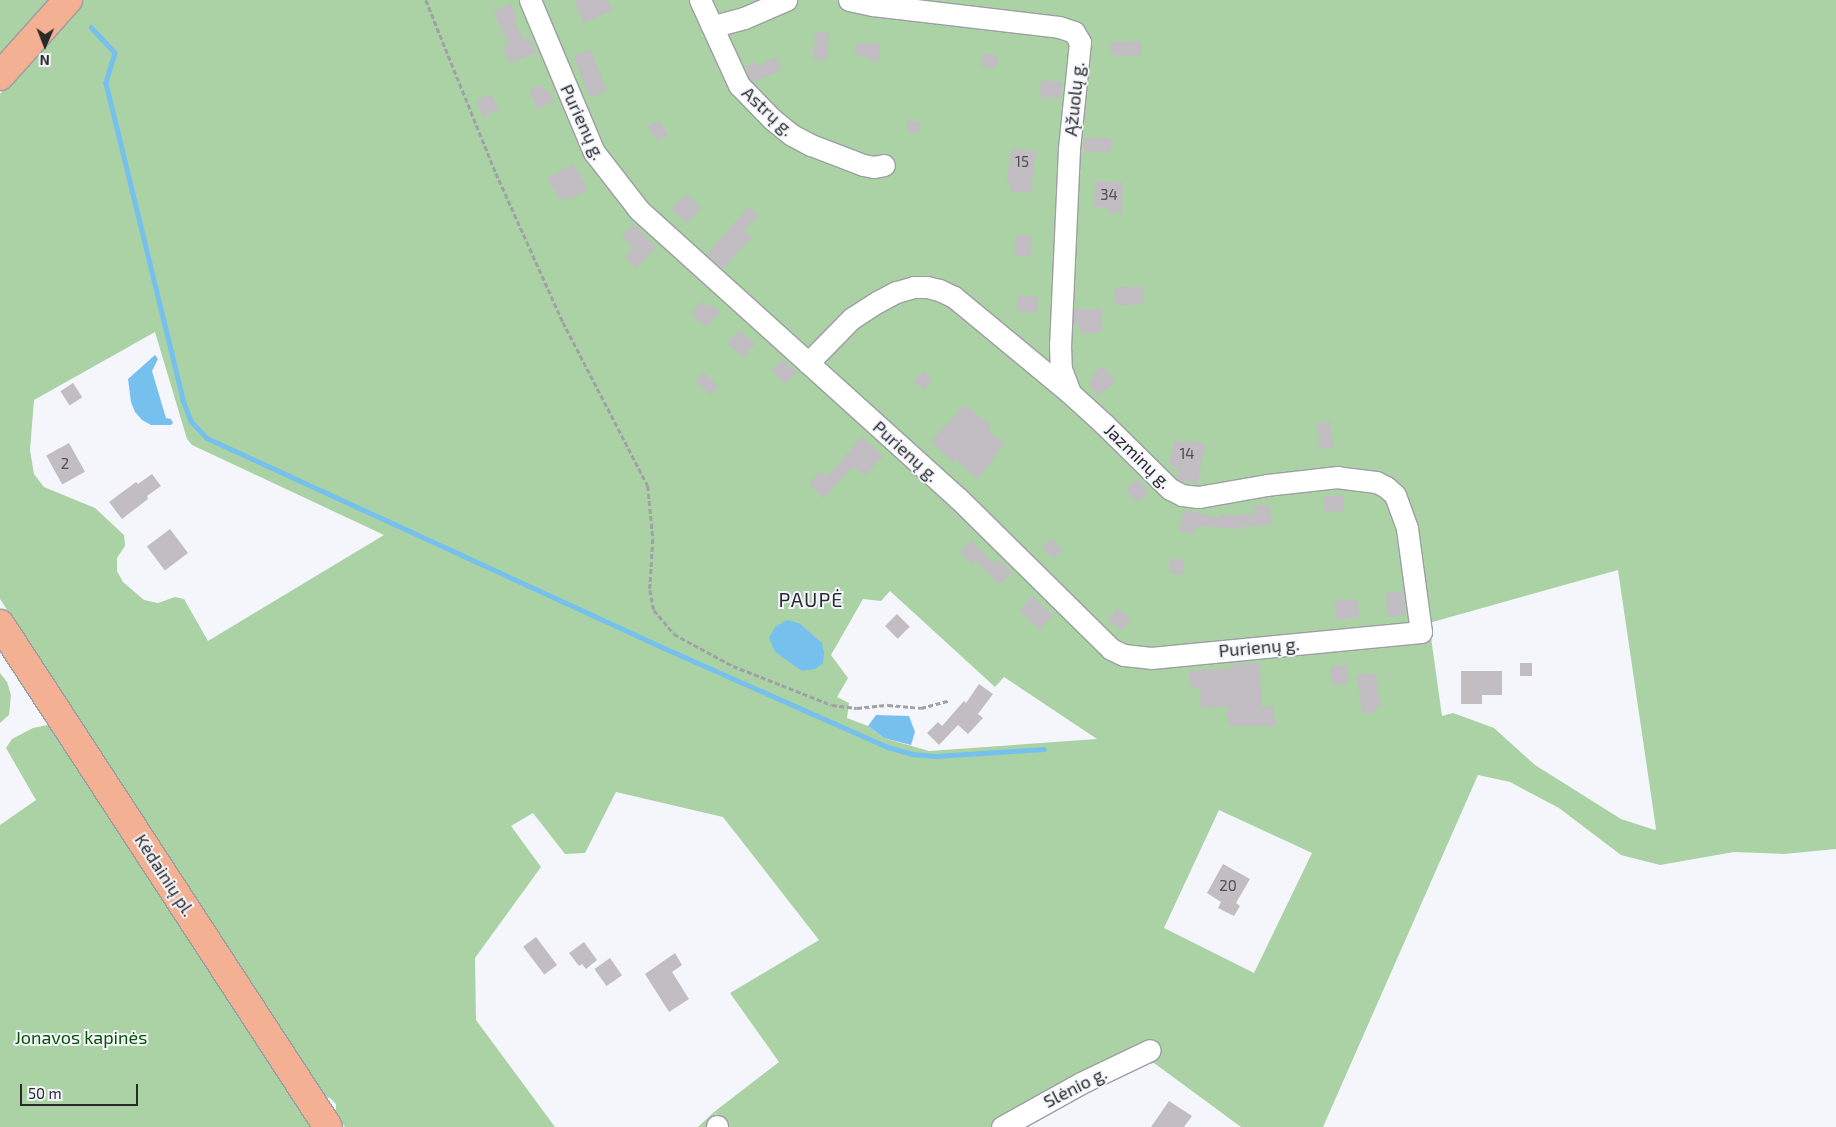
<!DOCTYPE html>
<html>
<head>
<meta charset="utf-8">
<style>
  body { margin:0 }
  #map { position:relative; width:1836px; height:1127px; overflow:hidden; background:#f4f6fc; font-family:"Exo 2",sans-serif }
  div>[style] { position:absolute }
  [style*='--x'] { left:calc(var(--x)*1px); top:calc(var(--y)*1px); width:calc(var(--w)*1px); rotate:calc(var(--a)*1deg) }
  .green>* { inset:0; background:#aad2a5 }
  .water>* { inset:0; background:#76c0ee }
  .stream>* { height:4.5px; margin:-2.25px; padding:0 2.25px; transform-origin:2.25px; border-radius:2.25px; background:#76c0ee }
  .building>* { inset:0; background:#c1bdc2; transform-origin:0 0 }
  .path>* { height:2.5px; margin-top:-1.25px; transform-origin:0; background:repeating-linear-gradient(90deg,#a0a1a6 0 5px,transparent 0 7.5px) }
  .roads { filter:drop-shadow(1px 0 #9d9ea4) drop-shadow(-1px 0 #9d9ea4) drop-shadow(0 1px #9d9ea4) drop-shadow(0 -1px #9d9ea4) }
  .minor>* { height:21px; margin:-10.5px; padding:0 10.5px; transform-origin:10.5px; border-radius:10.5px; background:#fff }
  .major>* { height:28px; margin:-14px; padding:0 14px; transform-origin:14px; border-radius:14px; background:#f4b092 }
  span { translate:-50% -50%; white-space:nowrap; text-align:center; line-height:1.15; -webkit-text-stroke:4px #f4f6fc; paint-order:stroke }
  .number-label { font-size:15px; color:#4f4e52 }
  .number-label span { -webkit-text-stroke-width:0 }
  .street-label { font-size:18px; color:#29292c }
  .park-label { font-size:18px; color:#045401 }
  .quarter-label { font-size:20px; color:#2c2d32; letter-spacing:1px }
  .north { position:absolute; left:20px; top:20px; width:50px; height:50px; -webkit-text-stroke:4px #f4f6fc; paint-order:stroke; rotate:181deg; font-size:14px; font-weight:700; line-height:20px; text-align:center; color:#29292c }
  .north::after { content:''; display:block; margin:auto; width:18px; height:22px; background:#29292c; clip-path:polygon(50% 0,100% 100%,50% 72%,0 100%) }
  .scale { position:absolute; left:20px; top:1084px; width:118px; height:22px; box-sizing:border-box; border:2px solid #29292c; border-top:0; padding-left:6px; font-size:15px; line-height:18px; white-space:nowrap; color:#29292c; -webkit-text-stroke:4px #f4f6fc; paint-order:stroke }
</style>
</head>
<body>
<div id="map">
  <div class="green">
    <i style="clip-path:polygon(0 0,54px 0,0 62px)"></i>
    <i style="clip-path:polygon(evenodd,83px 0,1836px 0,1836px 849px,1784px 854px,1734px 852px,1660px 865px,1621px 855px,1559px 808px,1510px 782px,1478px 775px,1323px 1127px,1241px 1127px,1154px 1063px,1081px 1076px,992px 1127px,725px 1127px,715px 1113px,717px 1127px,698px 1127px,714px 1112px,779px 1062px,730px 993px,819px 940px,723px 817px,616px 792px,585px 853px,565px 854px,533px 813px,511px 826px,541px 867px,475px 958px,476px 1020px,555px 1127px,345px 1127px,336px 1112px,336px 1104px,330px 1098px,325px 1097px,308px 1075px,0 599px,0 94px,83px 0,155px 332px,187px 439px,192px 445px,384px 535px,208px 641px,184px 599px,175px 597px,158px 603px,144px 600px,123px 582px,117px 571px,117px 558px,125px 546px,124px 535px,95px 508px,44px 487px,34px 474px,30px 450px,34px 400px,155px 332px,83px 0,1618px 570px,1656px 829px,1655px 830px,1621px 819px,1535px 765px,1494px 728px,1453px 713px,1442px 716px,1429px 623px,1618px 570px,83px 0,890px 591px,995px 687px,1004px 677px,1097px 739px,929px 751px,884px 738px,868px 726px,847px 718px,849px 703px,837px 697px,848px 678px,831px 655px,863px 599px,881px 601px,890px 591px,83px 0,1219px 810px,1312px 853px,1254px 973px,1164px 928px,1219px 810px)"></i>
    <i style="clip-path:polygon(0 673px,7px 682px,11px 695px,9px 715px,0 723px)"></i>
    <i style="clip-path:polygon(47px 725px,61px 733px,316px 1127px,0 1127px,0 825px,36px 800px,6px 748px,12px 739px,33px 728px)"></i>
  </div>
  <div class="water">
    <i style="clip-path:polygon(155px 355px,158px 359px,152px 371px,166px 418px,171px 419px,173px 423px,171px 425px,151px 425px,142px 420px,135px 412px,131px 402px,128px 379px)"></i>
    <i style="clip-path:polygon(787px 620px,799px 623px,822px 643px,824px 653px,823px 663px,815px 669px,802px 671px,775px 652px,769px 638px,775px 627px)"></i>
    <i style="clip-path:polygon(876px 715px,909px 716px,915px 732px,911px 745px,884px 738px,868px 726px)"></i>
  </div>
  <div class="stream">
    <i style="--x:91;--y:27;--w:35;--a:47"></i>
    <i style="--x:115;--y:53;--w:31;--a:107"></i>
    <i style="--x:106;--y:83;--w:326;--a:76.3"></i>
    <i style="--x:183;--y:400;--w:22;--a:69"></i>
    <i style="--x:191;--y:421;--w:23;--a:47"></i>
    <i style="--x:207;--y:438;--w:501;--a:24.67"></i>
    <i style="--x:662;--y:647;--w:247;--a:23.9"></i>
    <i style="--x:888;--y:747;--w:25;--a:16"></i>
    <i style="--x:912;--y:754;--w:24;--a:5"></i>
    <i style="--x:936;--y:756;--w:108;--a:-3.7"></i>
  </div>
  <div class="building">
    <i style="clip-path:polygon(574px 0,608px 0,613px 10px,584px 23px)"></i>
    <i style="clip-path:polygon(511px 3px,517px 18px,514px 20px,524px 40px,530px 38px,536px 53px,509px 63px,503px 47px,509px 45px,493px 11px)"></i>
    <i style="left:815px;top:32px;width:14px;height:27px;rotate:4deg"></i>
    <i style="left:1111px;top:41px;width:30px;height:14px;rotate:2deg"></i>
    <i style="clip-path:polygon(856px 43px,880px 44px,879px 61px,867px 60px,867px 56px,855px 56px)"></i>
    <i style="left:590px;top:49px;width:45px;height:18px;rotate:68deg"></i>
    <i style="left:983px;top:53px;width:15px;height:14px;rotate:8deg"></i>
    <i style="clip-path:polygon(775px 57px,781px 70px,753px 82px,749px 78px,745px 67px,755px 62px,757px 66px)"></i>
    <i style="left:1041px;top:80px;width:21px;height:17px;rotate:5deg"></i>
    <i style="clip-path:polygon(542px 84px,546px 92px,549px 91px,554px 101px,538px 109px,529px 91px)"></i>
    <i style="left:492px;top:94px;width:18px;height:17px;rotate:68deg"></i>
    <i style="left:659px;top:120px;width:17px;height:13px;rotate:59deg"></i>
    <i style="left:907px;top:121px;width:13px;height:12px"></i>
    <i style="left:1084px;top:138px;width:27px;height:14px"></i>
    <i style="clip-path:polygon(1011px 148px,1036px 151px,1031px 193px,1010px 191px,1011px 183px,1007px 183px)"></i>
    <i style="clip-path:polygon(573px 163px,588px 189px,570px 200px,568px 197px,561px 201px,547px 179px)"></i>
    <i style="clip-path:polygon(1095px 181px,1123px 182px,1122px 213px,1109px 213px,1109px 207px,1094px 207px)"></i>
    <i style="left:686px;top:194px;width:21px;height:21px;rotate:43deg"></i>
    <i style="clip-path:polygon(749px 206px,758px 215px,744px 230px,752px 237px,723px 269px,707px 254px)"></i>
    <i style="clip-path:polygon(633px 224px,657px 247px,636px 268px,625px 257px,634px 248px,622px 236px)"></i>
    <i style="left:1016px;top:235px;width:16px;height:21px;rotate:4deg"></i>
    <i style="left:1143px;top:286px;width:18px;height:28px;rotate:87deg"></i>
    <i style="left:1018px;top:295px;width:20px;height:16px;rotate:6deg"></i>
    <i style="clip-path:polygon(702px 301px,708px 307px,711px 304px,720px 312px,707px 327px,690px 314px)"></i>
    <i style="clip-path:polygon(1074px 309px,1101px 309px,1101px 333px,1080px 333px,1080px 324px,1073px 324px)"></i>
    <i style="left:739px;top:330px;width:21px;height:18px;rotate:41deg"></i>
    <i style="left:782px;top:359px;width:20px;height:16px;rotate:41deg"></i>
    <i style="clip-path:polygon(1103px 366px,1115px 382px,1098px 396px,1088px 383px,1095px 378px,1092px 374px)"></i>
    <i style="left:923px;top:371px;width:13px;height:14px;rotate:42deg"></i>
    <i style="left:703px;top:372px;width:21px;height:12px;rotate:41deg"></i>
    <i style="left:73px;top:383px;width:17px;height:15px;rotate:57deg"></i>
    <i style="clip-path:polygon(965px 405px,991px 426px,988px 431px,1005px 444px,977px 479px,955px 459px,953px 462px,931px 441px)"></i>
    <i style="left:1330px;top:421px;width:27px;height:14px;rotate:82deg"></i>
    <i style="clip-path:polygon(862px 437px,883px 456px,865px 476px,854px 467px,851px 469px,823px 498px,809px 484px,821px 471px,827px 476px)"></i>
    <i style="clip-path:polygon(1174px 440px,1188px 443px,1189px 440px,1206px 444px,1197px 484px,1177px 479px,1178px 467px,1169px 465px)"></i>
    <i style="left:69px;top:443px;width:33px;height:26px;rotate:61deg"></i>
    <i style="clip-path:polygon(152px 474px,161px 486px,147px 496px,148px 499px,122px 519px,109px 502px,136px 482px,138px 484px)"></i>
    <i style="left:1137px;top:479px;width:17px;height:16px;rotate:45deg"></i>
    <i style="left:1343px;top:495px;width:16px;height:19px;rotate:86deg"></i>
    <i style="clip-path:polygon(1269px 505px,1272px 524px,1242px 527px,1242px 529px,1197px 526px,1195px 534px,1179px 531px,1183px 510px,1220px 518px,1220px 515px,1255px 515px,1254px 506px)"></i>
    <i style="left:170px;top:529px;width:30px;height:29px;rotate:53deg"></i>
    <i style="left:1051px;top:538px;width:16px;height:13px;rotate:45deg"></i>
    <i style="clip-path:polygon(971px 540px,995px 564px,999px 560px,1012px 573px,999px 585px,975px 560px,972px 564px,960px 552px)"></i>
    <i style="left:1171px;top:558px;width:14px;height:15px;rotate:8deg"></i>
    <i style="left:1403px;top:591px;width:24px;height:18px;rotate:83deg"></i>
    <i style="left:1033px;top:596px;width:28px;height:19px;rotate:45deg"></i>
    <i style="left:1358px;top:599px;width:19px;height:23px;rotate:87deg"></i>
    <i style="left:1117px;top:608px;width:17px;height:15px;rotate:36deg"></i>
    <i style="left:897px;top:614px;width:18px;height:17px;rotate:45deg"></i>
    <i style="clip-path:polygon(1259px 663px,1262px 707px,1274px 706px,1275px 726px,1228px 726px,1227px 707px,1201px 708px,1200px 688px,1191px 689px,1189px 671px,1233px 668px,1233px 664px)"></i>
    <i style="left:1532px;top:663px;width:13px;height:12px;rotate:90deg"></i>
    <i style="left:1347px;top:665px;width:19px;height:16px;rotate:87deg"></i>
    <i style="clip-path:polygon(1461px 671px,1502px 671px,1502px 695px,1482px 695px,1482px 704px,1461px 704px)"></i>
    <i style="clip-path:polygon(1376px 673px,1380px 707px,1375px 707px,1375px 713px,1362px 713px,1356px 675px)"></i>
    <i style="clip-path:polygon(979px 684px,993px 694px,978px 714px,983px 718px,968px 734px,958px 725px,939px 745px,927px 733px,938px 722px,942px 726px,964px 701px,966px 703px)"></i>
    <i style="clip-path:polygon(1223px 864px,1250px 879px,1236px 903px,1240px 906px,1234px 916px,1218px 908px,1221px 902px,1207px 893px)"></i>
    <i style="left:536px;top:937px;width:35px;height:16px;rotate:53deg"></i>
    <i style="clip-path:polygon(584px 942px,597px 960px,586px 969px,582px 964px,579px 966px,569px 953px)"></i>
    <i style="clip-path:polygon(675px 953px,682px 965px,672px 972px,689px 999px,669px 1012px,645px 974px)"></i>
    <i style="left:610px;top:958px;width:21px;height:19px;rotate:55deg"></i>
    <i style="clip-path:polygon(1169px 1101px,1192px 1116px,1184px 1127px,1151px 1127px)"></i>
  </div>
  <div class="path">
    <i style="--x:426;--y:0;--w:187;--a:68"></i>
    <i style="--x:496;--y:173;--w:163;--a:65.8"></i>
    <i style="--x:563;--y:322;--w:185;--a:62.6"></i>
    <i style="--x:648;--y:486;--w:53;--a:84.6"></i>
    <i style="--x:653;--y:539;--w:51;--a:93.4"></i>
    <i style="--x:650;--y:590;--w:20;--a:79"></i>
    <i style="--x:654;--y:610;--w:31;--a:50"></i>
    <i style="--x:674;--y:634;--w:67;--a:28.5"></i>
    <i style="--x:733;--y:666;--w:106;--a:21.5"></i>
    <i style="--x:832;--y:705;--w:25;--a:7"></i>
    <i style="--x:857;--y:708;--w:31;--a:-6"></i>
    <i style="--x:888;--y:705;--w:33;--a:5"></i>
    <i style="--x:921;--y:708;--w:28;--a:-15"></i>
  </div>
  <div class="roads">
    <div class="minor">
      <i style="--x:530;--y:0;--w:165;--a:67.2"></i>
      <i style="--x:594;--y:152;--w:73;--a:52.2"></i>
      <i style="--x:639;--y:210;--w:430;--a:42.1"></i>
      <i style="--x:958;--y:498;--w:215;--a:44.6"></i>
      <i style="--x:1111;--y:649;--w:14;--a:25"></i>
      <i style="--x:1124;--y:655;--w:27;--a:6"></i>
      <i style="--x:1151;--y:658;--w:271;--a:-5.5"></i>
      <i style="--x:1421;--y:632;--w:105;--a:-97.7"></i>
      <i style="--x:1407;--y:528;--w:35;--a:-110"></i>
      <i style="--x:1395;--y:495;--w:12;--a:-138"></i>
      <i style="--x:1386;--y:487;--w:11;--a:-153"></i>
      <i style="--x:1376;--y:482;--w:38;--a:-173"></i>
      <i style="--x:1338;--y:477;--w:71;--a:173.6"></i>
      <i style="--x:1267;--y:485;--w:70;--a:170.1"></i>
      <i style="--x:1198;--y:497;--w:16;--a:-173"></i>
      <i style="--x:1182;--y:495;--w:13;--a:-153"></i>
      <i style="--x:1170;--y:489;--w:93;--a:-135.4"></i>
      <i style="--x:1104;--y:424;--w:46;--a:-137.6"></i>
      <i style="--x:1070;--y:393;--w:151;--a:-140.4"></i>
      <i style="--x:954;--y:297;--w:17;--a:-155"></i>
      <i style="--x:939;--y:290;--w:12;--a:-166"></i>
      <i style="--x:927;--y:287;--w:13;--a:180"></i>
      <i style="--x:914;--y:287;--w:19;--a:164"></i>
      <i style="--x:896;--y:292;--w:21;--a:152"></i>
      <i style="--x:877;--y:302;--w:30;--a:147"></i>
      <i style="--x:852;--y:318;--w:63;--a:134.4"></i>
      <i style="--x:700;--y:0;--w:94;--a:65.4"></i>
      <i style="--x:739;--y:85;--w:47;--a:45.9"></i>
      <i style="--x:772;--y:119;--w:26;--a:39"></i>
      <i style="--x:792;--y:135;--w:21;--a:28"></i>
      <i style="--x:811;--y:145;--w:56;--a:21"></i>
      <i style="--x:863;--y:165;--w:11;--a:10"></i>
      <i style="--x:874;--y:167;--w:10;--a:-11"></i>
      <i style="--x:849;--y:0;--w:25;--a:12"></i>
      <i style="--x:873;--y:5;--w:187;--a:6.7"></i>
      <i style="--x:1059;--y:27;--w:16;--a:18"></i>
      <i style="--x:1074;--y:32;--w:12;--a:59"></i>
      <i style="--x:1080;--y:42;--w:108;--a:95.9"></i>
      <i style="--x:1069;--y:149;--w:196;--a:92.6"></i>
      <i style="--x:1060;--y:345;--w:24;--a:88"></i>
      <i style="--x:1061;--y:369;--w:26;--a:69"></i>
      <i style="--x:711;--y:24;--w:7;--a:8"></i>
      <i style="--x:718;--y:25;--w:27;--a:-15"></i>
      <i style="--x:744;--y:18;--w:46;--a:-23.2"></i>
      <i style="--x:717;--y:1126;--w:1;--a:90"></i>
      <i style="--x:1002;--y:1127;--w:90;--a:-29.1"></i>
      <i style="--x:1081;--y:1083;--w:76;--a:-25.6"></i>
    </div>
    <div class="major">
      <i style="--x:0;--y:76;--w:102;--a:-48.2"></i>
      <i style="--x:0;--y:624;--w:600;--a:56.89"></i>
    </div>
  </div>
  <div class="number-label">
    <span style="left:1022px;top:162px">15</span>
    <span style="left:1109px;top:195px">34</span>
    <span style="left:1187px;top:454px">14</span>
    <span style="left:65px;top:464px">2</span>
    <span style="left:1228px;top:886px">20</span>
  </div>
  <div class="street-label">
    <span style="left:1074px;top:99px;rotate:-84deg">Ąžuolų g.</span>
    <span style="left:768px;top:111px;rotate:43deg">Astrų g.</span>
    <span style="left:583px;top:122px;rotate:65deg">Purienų g.</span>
    <span style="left:906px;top:451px;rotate:42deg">Purienų g.</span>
    <span style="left:1138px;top:456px;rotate:44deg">Jazminų g.</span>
    <span style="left:1259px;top:647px;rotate:-5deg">Purienų g.</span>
    <span style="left:165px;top:875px;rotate:57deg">Kėdainių pl.</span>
    <span style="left:1075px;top:1087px;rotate:-27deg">Slėnio g.</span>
  </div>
  <div class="park-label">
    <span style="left:81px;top:1037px">Jonavos kapinės</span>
  </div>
  <div class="quarter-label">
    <span style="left:811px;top:599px">PAUPĖ</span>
  </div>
  <div class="north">N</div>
  <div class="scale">50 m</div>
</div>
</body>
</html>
